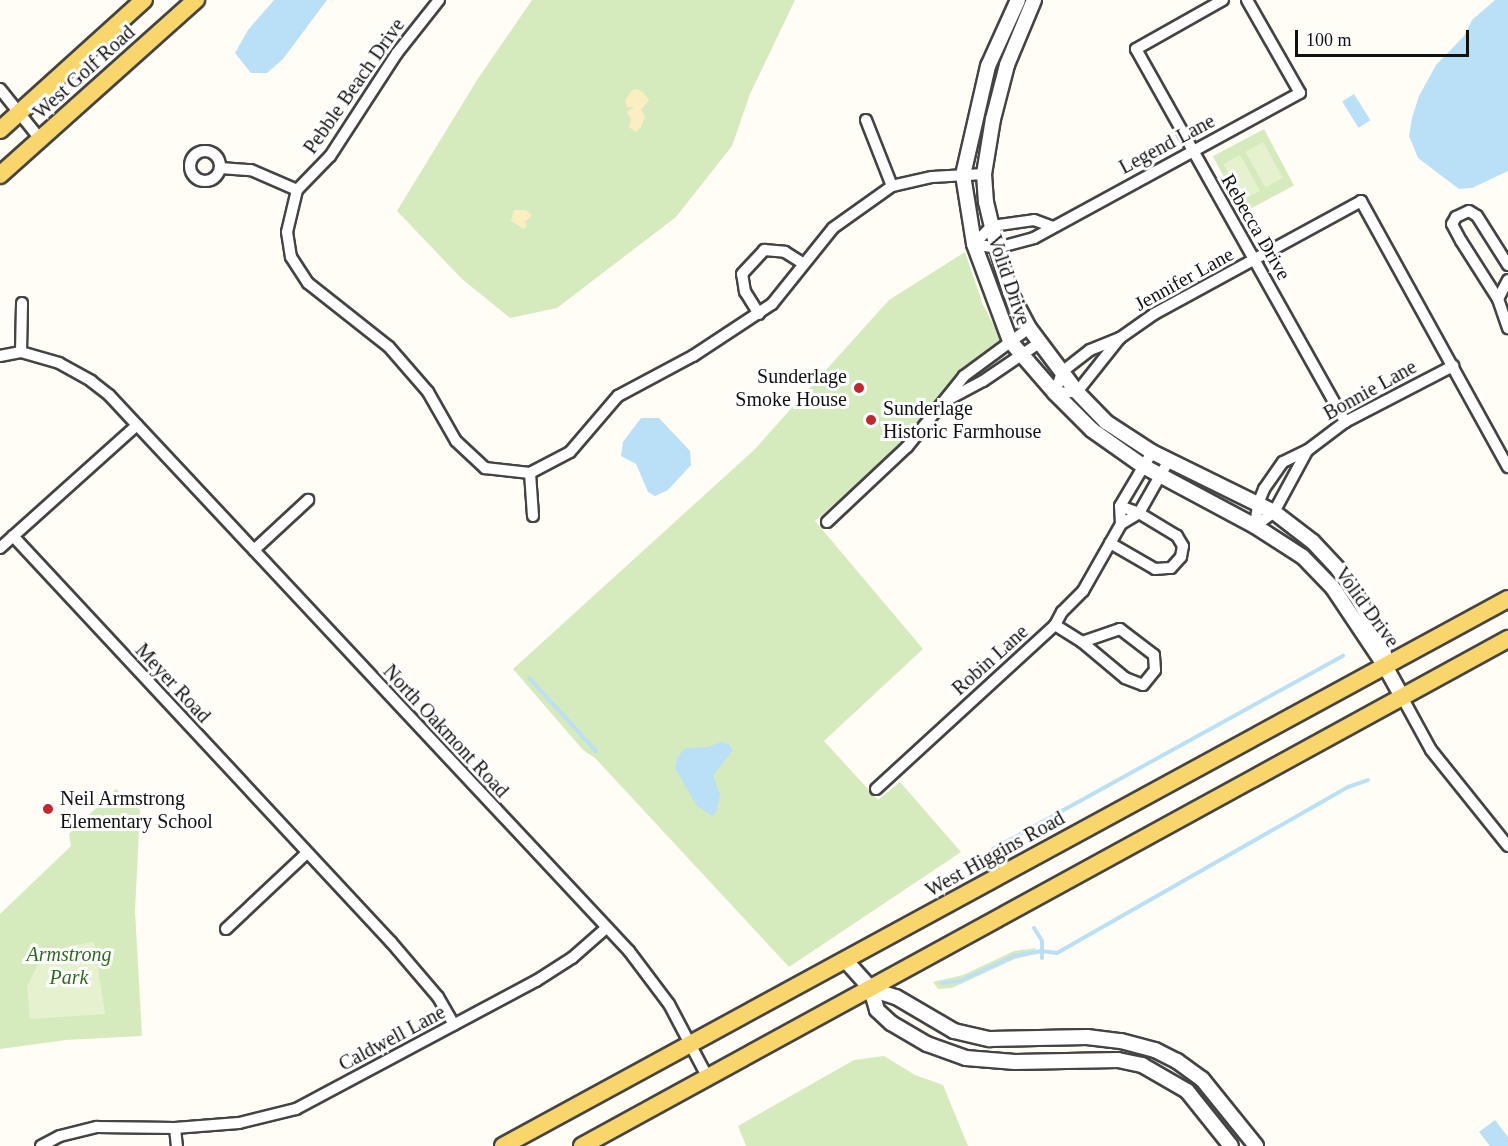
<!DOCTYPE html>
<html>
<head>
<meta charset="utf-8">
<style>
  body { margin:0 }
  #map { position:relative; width:1508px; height:1146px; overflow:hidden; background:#fffdf5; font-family:Georgia,serif }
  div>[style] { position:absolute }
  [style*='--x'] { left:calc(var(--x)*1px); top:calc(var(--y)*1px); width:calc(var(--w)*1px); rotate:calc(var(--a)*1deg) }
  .green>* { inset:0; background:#d5ebbd; transform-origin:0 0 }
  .sand>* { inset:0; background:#fbeec1 }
  .pitch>* { inset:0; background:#e6f2cf; transform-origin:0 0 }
  .water>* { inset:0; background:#b9e0f7; transform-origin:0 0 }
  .stream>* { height:4px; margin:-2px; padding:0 2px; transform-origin:2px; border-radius:2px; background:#b9e0f7 }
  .roads { filter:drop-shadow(2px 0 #444) drop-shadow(-2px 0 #444) drop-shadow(0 2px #444) drop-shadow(0 -2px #444) }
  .minor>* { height:10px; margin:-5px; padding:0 5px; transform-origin:5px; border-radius:5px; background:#fff }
  .minor>.ring { margin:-5px; padding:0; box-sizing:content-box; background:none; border:10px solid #fff; border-radius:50% }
  .tertiary>* { height:14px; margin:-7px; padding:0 7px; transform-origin:7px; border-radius:7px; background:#fff }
  .primary>* { height:16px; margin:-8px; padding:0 8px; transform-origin:8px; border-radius:8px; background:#f9d66b }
  .dots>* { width:16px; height:16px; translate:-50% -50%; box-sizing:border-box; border:3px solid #fff; border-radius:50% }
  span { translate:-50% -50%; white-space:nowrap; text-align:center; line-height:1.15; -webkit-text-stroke:6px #fff; paint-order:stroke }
  .street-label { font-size:20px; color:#111 }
  .poi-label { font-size:20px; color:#111 }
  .right { translate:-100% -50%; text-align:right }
  .left { translate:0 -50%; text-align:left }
  .park-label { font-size:20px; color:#2f6b1f; font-style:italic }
  .scale { position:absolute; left:1295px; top:30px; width:174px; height:27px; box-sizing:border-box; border:3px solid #111; border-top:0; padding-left:8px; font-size:18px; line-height:21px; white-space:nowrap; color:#111; -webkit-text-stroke:4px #fff; paint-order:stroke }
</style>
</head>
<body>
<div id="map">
  <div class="green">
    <i style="clip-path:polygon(532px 0,795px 0,750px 94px,732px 146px,676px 217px,557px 308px,510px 318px,462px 279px,397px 211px,477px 80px)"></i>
    <i style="left:1264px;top:129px;width:64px;height:58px;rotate:62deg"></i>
    <i style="clip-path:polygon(965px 252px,983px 305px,1008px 352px,815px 521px,923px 649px,824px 741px,878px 800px,900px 782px,961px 852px,789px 967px,595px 758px,583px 750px,513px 669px,754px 450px,889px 300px)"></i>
    <i style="clip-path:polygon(116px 789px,140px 810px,135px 911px,142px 1036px,66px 1040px,0 1049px,0 914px,71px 846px,69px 834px)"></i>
    <i style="clip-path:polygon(1036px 948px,1034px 954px,1015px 959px,952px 988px,938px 989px,933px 982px,963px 975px,1014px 951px)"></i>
    <i style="clip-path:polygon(884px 1056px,915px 1075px,943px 1085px,968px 1146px,746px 1146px,738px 1126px,854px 1060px)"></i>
  </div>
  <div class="sand">
    <i style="clip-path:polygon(637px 89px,643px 92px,649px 100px,641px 110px,645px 116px,641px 127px,636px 132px,629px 127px,631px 119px,627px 112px,634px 107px,627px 107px,625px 101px,632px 90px)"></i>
    <i style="clip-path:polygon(514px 210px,526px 210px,532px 215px,525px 222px,527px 226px,524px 229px,511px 221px)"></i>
  </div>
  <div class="pitch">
    <i style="left:1263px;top:142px;width:41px;height:20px;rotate:61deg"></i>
    <i style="left:1240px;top:155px;width:41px;height:19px;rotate:61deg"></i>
    <i style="clip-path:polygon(94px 942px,105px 1014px,30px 1019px,27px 987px,40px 959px,68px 946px)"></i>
  </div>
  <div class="water">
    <i style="clip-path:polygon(274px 0,327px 0,283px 59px,267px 73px,251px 73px,235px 53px,248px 30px)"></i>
    <i style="clip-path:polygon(1495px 0,1508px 0,1508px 171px,1472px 188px,1459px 189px,1418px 158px,1409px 136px,1412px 118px,1419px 96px,1436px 65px,1464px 36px,1472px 20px)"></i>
    <i style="left:1354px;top:94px;width:31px;height:14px;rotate:58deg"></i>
    <i style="clip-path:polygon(641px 418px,659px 418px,690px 451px,691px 465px,668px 490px,655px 496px,648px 492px,636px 464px,621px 456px,623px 442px)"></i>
    <i style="clip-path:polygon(721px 742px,728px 744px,733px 750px,713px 776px,720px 794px,717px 811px,712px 816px,697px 806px,675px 768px,677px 758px,685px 748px,708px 747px)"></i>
    <i style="clip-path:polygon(1495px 1120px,1508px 1137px,1508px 1146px,1490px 1146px,1479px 1132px)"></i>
  </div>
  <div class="stream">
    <i style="--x:529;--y:678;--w:99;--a:47.5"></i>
    <i style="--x:994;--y:859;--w:10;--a:-96"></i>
    <i style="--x:993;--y:849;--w:400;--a:-28.9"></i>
    <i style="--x:1034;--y:928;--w:15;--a:58"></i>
    <i style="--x:1042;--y:941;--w:17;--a:90"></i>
    <i style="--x:942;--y:983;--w:18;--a:-6"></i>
    <i style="--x:960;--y:981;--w:60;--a:-24.8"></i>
    <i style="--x:1014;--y:956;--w:27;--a:-10"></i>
    <i style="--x:1041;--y:951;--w:16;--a:7"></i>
    <i style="--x:1057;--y:953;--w:335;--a:-29.7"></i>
    <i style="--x:1348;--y:787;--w:21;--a:-19"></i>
  </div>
  <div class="roads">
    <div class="minor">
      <i style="--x:439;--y:0;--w:68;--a:128.4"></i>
      <i style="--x:397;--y:53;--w:123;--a:123"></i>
      <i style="--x:330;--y:156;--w:47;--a:134.1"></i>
      <i style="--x:297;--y:190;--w:43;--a:103.4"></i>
      <i style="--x:287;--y:232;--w:25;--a:81"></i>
      <i style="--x:291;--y:257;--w:31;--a:57"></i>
      <i style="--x:308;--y:283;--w:103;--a:38.3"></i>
      <i style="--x:389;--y:347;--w:60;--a:49.1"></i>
      <i style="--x:428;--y:392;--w:56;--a:60.3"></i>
      <i style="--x:456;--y:441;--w:40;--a:43"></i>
      <i style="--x:485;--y:468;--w:45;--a:6.3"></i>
      <i style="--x:530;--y:473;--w:45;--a:-27.7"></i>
      <i style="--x:570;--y:452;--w:74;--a:-49.4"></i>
      <i style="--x:618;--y:396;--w:85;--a:-28.1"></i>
      <i style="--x:693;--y:356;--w:95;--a:-33.4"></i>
      <i style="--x:772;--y:304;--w:97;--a:-51.2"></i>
      <i style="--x:833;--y:228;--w:72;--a:-35.4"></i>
      <i style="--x:892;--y:186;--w:41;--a:-12.7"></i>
      <i style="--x:932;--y:177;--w:52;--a:-3.3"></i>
      <i style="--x:1223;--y:0;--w:100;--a:150.6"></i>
      <i style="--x:1136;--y:49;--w:428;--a:60.7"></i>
      <i style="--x:0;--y:89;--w:64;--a:51.3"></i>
      <i style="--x:866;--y:120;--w:71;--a:68.5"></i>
      <i class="ring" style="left:190px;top:151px;width:20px;height:20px"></i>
      <i style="--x:220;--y:168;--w:31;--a:4"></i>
      <i style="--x:251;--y:170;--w:50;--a:23.5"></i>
      <i style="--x:974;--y:244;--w:23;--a:10"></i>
      <i style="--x:997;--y:248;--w:38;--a:-15"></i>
      <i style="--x:1034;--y:238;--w:303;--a:-28.6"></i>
      <i style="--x:1300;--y:93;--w:107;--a:-119.7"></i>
      <i style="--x:974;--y:244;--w:25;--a:-45"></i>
      <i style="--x:992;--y:226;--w:42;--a:-8.1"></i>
      <i style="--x:1034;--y:220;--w:20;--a:20"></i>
      <i style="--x:1508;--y:280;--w:21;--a:118"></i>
      <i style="--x:1498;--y:299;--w:31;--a:71"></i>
      <i style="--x:1498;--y:299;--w:69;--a:-122.5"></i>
      <i style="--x:1461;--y:241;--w:19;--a:-118"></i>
      <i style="--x:1452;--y:224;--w:8;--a:-60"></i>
      <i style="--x:1456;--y:217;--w:14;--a:-25"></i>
      <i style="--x:1469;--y:211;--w:9;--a:32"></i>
      <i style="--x:1477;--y:216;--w:58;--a:57.7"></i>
      <i style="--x:759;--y:314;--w:26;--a:-122"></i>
      <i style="--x:745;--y:292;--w:18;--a:-99"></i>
      <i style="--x:742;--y:274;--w:33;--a:-47"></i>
      <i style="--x:764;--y:250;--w:21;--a:5"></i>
      <i style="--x:785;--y:252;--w:22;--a:32"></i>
      <i style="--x:1120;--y:338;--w:32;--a:158"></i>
      <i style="--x:1090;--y:350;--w:36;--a:142"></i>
      <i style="--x:1062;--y:372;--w:22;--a:108"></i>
      <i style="--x:1055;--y:393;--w:22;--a:-3"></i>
      <i style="--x:1077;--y:392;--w:69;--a:-51.5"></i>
      <i style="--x:1120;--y:338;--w:42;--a:-35.2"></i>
      <i style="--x:1154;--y:314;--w:236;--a:-28.6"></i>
      <i style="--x:1361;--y:201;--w:304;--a:61.1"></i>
      <i style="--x:21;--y:352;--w:40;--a:16"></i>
      <i style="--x:59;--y:363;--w:37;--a:29"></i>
      <i style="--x:91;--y:381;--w:23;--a:38"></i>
      <i style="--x:109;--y:395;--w:41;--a:47"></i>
      <i style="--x:137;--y:425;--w:720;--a:46.91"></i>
      <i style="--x:629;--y:951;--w:66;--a:53"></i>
      <i style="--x:669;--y:1004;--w:84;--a:62.2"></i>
      <i style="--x:0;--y:356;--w:21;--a:-11"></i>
      <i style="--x:21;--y:352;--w:49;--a:-88.8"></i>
      <i style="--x:949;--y:399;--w:38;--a:-28"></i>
      <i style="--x:983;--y:381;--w:68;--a:-34.2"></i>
      <i style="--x:530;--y:473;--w:43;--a:86"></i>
      <i style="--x:827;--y:522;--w:110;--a:-43.2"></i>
      <i style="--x:907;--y:447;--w:91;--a:-51.2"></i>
      <i style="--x:964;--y:376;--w:81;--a:-36.4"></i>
      <i style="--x:1121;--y:524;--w:21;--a:-31"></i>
      <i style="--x:1139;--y:513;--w:61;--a:-60.5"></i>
      <i style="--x:1255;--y:526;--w:22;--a:-82"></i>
      <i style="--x:1258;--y:504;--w:16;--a:-68"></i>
      <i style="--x:1264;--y:489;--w:33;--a:-55"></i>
      <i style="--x:1283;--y:462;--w:28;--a:-26"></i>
      <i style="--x:1308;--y:450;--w:46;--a:-37.1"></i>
      <i style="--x:1345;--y:422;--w:122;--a:-27.4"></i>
      <i style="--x:1255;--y:526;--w:24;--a:-36"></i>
      <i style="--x:1274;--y:512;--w:69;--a:-61.6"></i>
      <i style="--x:13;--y:536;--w:555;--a:47.05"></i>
      <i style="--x:391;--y:942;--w:72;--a:49.5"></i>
      <i style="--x:438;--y:997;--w:32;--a:60"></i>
      <i style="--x:1110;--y:543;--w:52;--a:30"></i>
      <i style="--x:1155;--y:569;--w:16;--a:-4"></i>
      <i style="--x:1171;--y:568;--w:15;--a:-48"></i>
      <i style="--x:1181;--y:557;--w:11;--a:-80"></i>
      <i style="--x:1183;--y:546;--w:12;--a:-121"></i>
      <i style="--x:1177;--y:536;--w:44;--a:-148.8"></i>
      <i style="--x:1139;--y:513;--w:20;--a:-160"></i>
      <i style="--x:0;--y:548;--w:184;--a:-41.9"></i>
      <i style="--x:254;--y:550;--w:74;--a:-42.8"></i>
      <i style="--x:1055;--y:625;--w:32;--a:32"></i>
      <i style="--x:1082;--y:642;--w:56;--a:39.9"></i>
      <i style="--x:1125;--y:678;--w:19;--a:21"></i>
      <i style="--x:1143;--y:685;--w:19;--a:-51"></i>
      <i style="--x:1155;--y:670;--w:15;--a:-94"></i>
      <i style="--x:1154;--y:655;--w:43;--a:-142.6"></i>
      <i style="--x:1120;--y:629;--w:40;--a:161.1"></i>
      <i style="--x:1402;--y:697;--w:60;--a:61.3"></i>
      <i style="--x:1431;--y:750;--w:123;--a:51.3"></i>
      <i style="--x:876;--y:789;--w:243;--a:-42.5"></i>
      <i style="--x:1055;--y:625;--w:15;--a:-62"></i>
      <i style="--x:1062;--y:612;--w:30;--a:-45"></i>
      <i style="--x:1083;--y:591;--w:77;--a:-60.4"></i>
      <i style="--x:1121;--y:524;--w:18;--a:-93"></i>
      <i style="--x:1120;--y:506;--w:63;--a:-59.3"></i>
      <i style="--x:226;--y:929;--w:110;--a:-43.2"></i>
      <i style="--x:175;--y:1128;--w:18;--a:84"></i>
      <i style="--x:41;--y:1146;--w:21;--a:-28"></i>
      <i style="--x:60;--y:1136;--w:38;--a:-14"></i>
      <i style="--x:97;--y:1127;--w:78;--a:0.7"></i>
      <i style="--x:175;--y:1128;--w:64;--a:-4.5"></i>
      <i style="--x:239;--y:1123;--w:59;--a:-13.8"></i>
      <i style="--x:296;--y:1109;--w:272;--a:-28.1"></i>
      <i style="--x:536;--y:981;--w:43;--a:-32.6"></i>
      <i style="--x:572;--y:958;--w:44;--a:-41.3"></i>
    </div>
    <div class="tertiary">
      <i style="--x:1018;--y:0;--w:72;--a:114.4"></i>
      <i style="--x:988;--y:66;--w:112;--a:102.9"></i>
      <i style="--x:963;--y:175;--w:70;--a:80.9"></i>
      <i style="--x:974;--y:244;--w:103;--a:69.6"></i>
      <i style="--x:1010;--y:341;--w:69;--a:49.1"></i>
      <i style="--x:1055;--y:393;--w:52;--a:45"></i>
      <i style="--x:1092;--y:430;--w:62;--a:35.2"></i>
      <i style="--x:1143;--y:466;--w:127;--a:28.2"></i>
      <i style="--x:1255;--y:526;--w:57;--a:32.9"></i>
      <i style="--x:1303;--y:557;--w:43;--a:45.9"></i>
      <i style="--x:1333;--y:588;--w:94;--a:56.3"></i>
      <i style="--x:1385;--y:666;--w:35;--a:61"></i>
      <i style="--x:1034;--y:0;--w:70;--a:112.6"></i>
      <i style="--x:1007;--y:65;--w:56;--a:104.5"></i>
      <i style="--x:993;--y:119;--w:56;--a:99.3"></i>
      <i style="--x:984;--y:174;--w:28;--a:86"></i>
      <i style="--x:986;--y:202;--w:47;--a:76.6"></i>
      <i style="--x:997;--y:248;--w:46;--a:73.5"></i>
      <i style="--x:1010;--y:292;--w:41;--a:62.2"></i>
      <i style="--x:1029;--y:328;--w:80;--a:53.1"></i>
      <i style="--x:1077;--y:392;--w:42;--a:46"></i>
      <i style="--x:1106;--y:422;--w:55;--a:33.1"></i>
      <i style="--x:1152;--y:452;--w:136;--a:26.2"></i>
      <i style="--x:1274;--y:512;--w:49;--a:37.6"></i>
      <i style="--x:1313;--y:542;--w:37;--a:47"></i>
      <i style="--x:1338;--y:569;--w:32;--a:55"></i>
      <i style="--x:1356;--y:595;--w:53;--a:60.5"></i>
      <i style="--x:1382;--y:641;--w:20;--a:81"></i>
      <i style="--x:846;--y:961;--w:38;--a:48"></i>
      <i style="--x:871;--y:989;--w:22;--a:74"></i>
      <i style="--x:877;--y:1010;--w:19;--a:43"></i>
      <i style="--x:891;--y:1023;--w:42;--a:30.3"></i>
      <i style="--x:927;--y:1044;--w:41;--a:19.7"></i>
      <i style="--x:966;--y:1058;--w:49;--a:4.7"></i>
      <i style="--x:1015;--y:1062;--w:103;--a:-1.1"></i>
      <i style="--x:1118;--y:1060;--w:25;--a:12"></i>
      <i style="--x:1142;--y:1065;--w:52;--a:30"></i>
      <i style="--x:1187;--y:1091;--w:70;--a:51.3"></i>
      <i style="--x:871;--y:989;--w:26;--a:18"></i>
      <i style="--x:896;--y:997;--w:67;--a:30.4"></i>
      <i style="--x:954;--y:1031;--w:37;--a:13"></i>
      <i style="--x:990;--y:1039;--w:97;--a:-1.2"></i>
      <i style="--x:1087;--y:1037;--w:34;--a:7"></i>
      <i style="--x:1121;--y:1041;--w:35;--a:15"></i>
      <i style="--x:1155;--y:1050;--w:25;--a:27"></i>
      <i style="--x:1177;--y:1061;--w:31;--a:36"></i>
      <i style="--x:1202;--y:1079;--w:86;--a:51.1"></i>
    </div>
    <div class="primary">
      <i style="--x:0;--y:130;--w:194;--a:-42.1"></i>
      <i style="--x:0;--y:175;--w:263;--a:-41.8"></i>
      <i style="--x:503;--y:1146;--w:1144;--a:-28.56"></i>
      <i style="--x:582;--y:1146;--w:1056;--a:-28.7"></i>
    </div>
  </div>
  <div class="dots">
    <i style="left:859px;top:388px;background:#c4262e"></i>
    <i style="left:871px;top:420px;background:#c4262e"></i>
    <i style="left:48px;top:809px;background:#c4262e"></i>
  </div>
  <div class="street-label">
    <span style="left:84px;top:72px;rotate:-42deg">West Golf Road</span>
    <span style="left:354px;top:86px;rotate:-55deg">Pebble Beach Drive</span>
    <span style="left:1167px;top:144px;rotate:-28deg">Legend Lane</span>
    <span style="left:1256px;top:227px;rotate:60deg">Rebecca Drive</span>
    <span style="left:1184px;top:279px;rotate:-29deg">Jennifer Lane</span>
    <span style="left:1009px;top:280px;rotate:71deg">Volid Drive</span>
    <span style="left:1370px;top:390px;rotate:-29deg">Bonnie Lane</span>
    <span style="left:1367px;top:607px;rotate:54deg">Volid Drive</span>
    <span style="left:990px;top:660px;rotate:-42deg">Robin Lane</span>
    <span style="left:173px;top:683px;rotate:47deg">Meyer Road</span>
    <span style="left:446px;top:731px;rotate:47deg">North Oakmont Road</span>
    <span style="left:995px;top:854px;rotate:-29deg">West Higgins Road</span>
    <span style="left:392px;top:1038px;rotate:-28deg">Caldwell Lane</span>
  </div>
  <div class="poi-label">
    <span class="right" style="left:847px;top:388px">Sunderlage<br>Smoke House</span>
    <span class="left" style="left:883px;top:420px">Sunderlage<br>Historic Farmhouse</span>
    <span class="left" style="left:60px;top:810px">Neil Armstrong<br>Elementary School</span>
  </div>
  <div class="park-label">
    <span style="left:69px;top:966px">Armstrong<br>Park</span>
  </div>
  <div class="scale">100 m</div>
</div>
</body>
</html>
